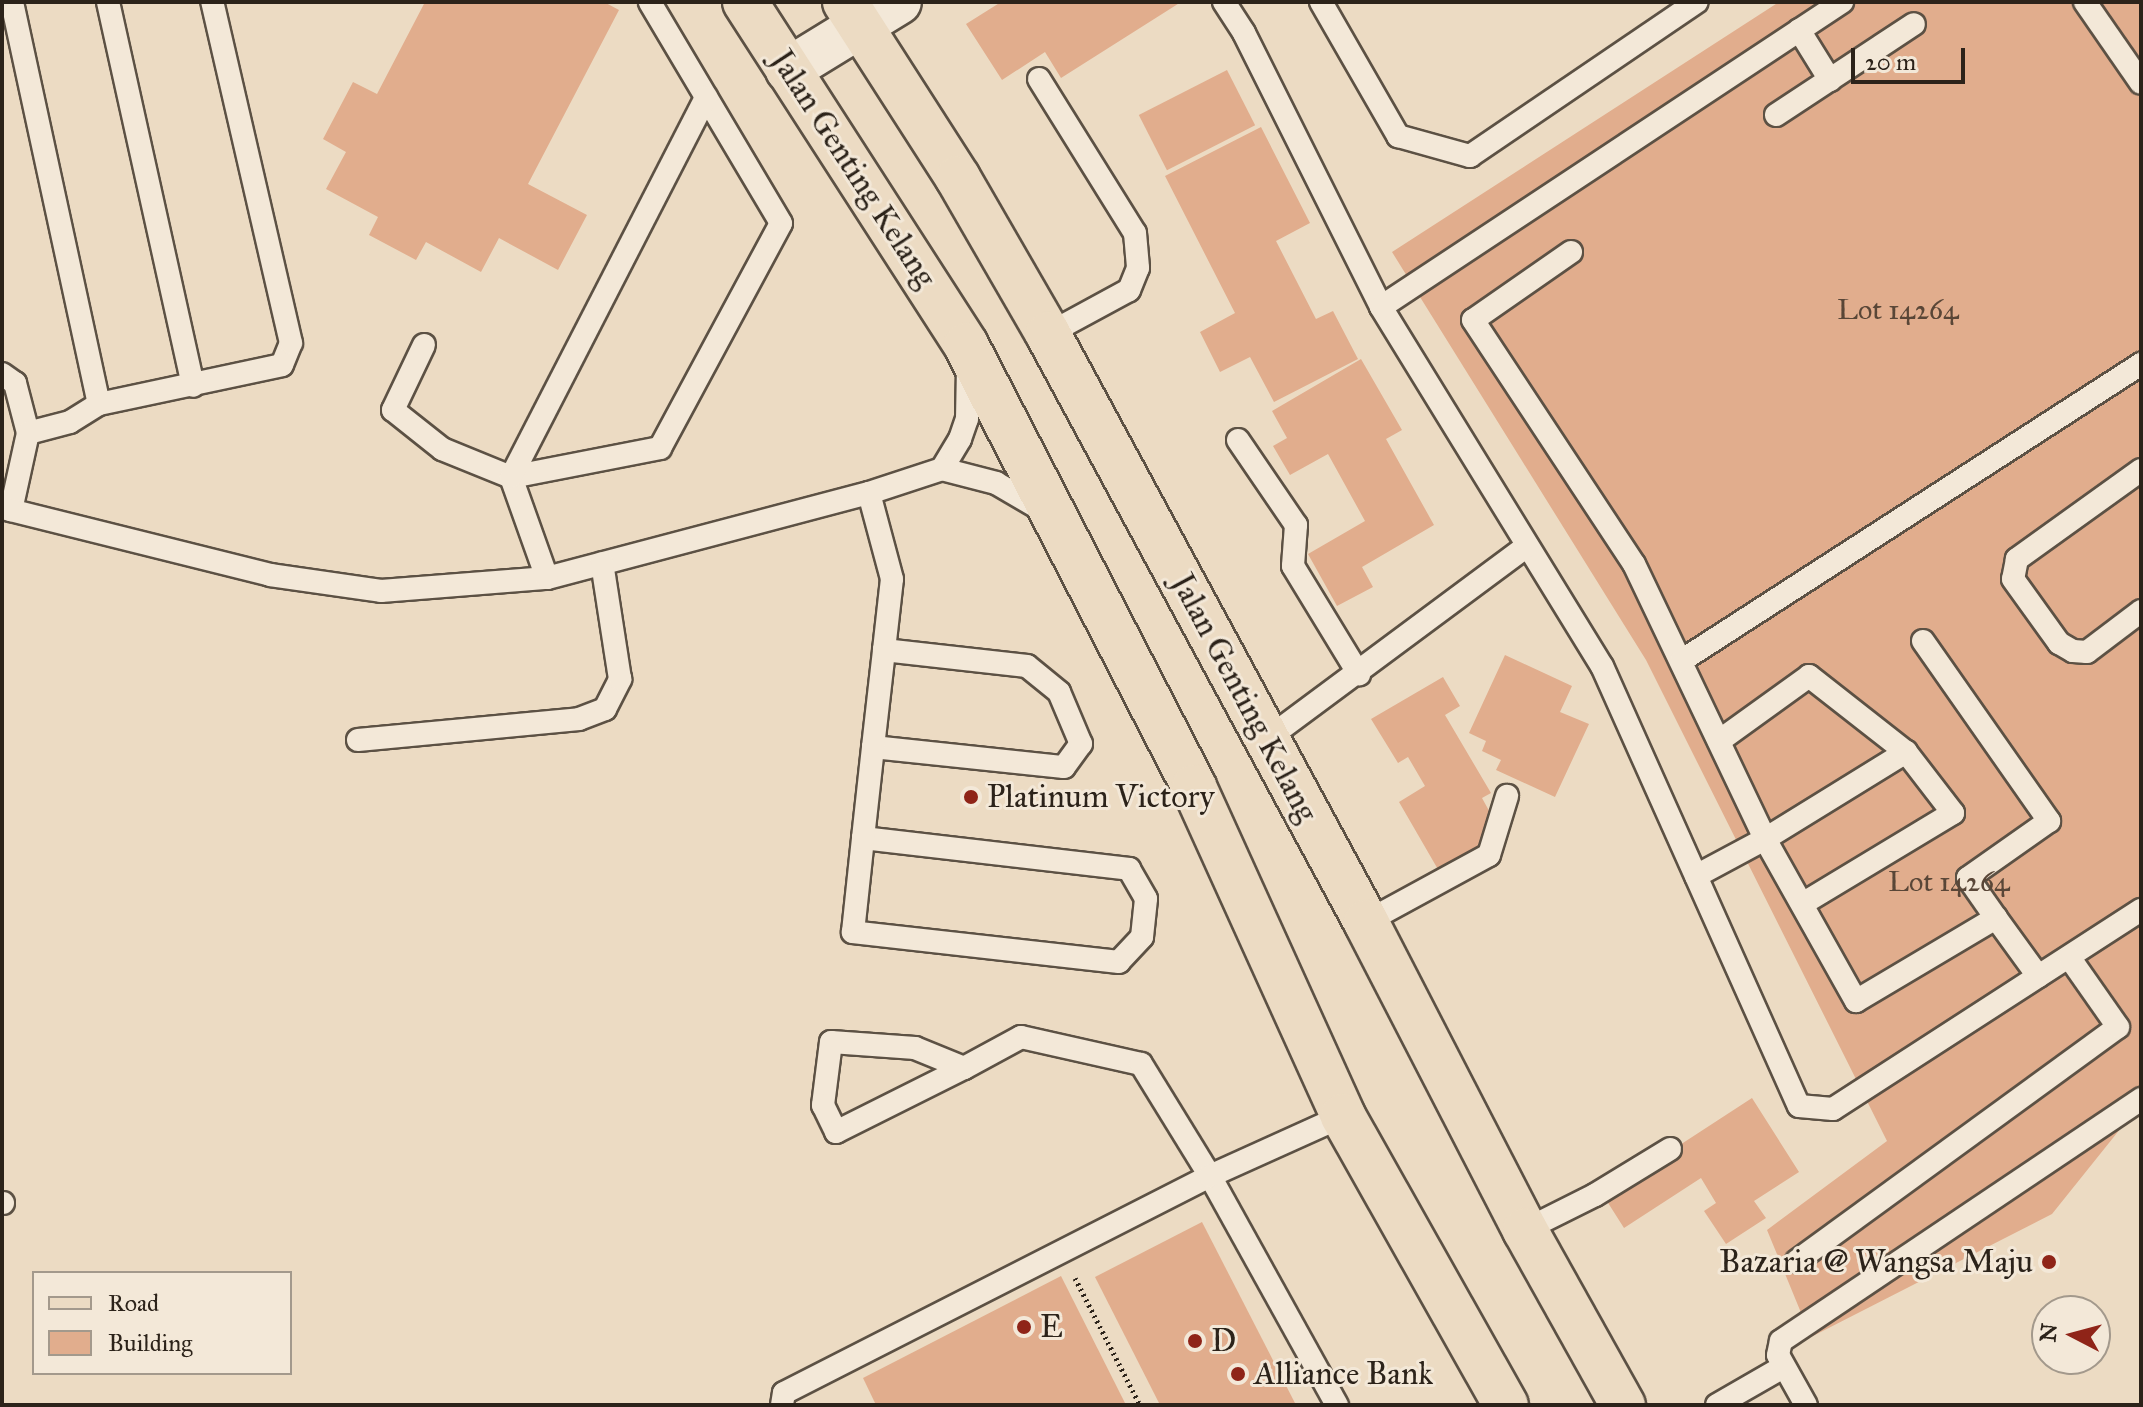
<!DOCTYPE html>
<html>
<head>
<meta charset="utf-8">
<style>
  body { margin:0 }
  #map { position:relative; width:2143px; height:1407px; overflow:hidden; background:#ecdbc3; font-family:"IM FELL Great Primer",serif }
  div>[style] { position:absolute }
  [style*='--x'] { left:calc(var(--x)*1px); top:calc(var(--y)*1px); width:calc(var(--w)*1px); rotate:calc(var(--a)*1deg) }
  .building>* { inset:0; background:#e1ad8d; transform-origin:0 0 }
  .path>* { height:5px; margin-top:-2.5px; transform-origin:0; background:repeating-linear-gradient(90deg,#2c231a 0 2px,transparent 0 6px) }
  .roads { filter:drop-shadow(2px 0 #5c5144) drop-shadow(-2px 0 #5c5144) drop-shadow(0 2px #5c5144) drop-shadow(0 -2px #5c5144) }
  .service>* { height:22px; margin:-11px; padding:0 11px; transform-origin:11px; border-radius:11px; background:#f3e8d8 }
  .minor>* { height:44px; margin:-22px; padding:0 22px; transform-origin:22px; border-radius:22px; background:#f3e8d8 }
  .primary>* { height:44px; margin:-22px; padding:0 22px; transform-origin:22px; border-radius:22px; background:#ecdbc3 }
  .dots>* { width:22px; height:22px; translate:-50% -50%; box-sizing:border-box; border:4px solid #f3e8d8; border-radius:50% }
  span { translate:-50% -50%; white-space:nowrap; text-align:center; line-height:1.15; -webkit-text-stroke:6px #f3e8d8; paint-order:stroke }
  .number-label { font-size:28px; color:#594637 }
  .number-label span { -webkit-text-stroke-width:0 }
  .street-label { font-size:32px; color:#2c231a }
  .poi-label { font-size:32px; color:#2c231a }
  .left { translate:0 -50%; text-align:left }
  .right { translate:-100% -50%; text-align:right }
  .frame { position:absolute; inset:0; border:4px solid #2c231a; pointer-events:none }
  .legend { position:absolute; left:32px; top:1271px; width:260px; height:104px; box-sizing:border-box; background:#f3e8d8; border:2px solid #a3998c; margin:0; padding:10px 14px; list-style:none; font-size:24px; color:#2c231a }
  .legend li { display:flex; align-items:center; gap:16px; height:40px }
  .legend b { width:40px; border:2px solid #a3998c }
  .north { position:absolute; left:2031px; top:1295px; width:80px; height:80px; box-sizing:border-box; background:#f3e8d8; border:2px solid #a3998c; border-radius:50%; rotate:276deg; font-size:22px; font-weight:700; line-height:32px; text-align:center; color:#2c231a }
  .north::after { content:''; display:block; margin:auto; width:28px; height:36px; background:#8f2418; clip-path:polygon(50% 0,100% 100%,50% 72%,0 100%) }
  .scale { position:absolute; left:1851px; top:48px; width:114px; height:36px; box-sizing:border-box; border:4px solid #2c231a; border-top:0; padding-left:10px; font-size:24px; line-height:28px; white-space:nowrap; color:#2c231a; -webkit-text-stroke:6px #f3e8d8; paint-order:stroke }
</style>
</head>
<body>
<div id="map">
  <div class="building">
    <i style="clip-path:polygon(425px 2px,604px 2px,619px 10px,528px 184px,587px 215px,558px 270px,499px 238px,481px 272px,426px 242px,416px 260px,369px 235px,378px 217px,326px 189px,346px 152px,323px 139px,353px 82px,377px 94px)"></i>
    <i style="clip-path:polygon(1001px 2px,1181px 2px,1061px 78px,1045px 52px,1002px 80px,966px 24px)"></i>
    <i style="clip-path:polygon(1779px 2px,2141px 2px,2141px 1103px,2052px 1214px,1811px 1337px,1767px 1230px,1887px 1141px,1646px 660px,1392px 252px)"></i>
    <i style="left:1227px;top:70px;width:62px;height:99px;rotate:63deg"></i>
    <i style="clip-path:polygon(1261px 127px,1310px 223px,1276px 241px,1316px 319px,1333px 311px,1358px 359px,1274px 402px,1250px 357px,1220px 372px,1200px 332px,1235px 313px,1165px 176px)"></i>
    <i style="clip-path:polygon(1361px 359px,1402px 430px,1386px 439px,1434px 525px,1362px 567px,1373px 587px,1337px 606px,1308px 554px,1365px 521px,1328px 454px,1290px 475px,1273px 446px,1287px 438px,1272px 411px)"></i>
    <i style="clip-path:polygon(1505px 655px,1572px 686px,1560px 712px,1589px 724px,1555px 797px,1496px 770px,1501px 760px,1482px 751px,1486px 741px,1469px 733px)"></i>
    <i style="clip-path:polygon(1443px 677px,1460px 706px,1445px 715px,1491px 793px,1482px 798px,1498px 827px,1482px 836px,1491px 850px,1443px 878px,1399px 802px,1425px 786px,1408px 757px,1398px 763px,1371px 719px)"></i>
    <i style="clip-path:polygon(1752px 1098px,1799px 1172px,1754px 1201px,1766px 1218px,1726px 1244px,1704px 1211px,1716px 1203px,1701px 1178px,1624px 1228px,1603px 1195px)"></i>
    <i style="clip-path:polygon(1202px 1222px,1296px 1405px,1160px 1405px,1095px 1277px)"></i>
    <i style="clip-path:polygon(1061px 1276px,1126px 1405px,876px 1405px,863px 1378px)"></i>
  </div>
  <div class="path">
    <i style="--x:1075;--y:1278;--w:143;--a:62.9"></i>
  </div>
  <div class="roads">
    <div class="service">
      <i style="--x:12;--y:2;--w:411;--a:77.8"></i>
      <i style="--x:108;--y:2;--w:393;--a:77.5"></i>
      <i style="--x:1224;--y:2;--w:37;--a:57"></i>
      <i style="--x:1244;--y:33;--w:306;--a:63.4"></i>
      <i style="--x:1381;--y:307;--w:422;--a:58.4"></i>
      <i style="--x:1602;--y:666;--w:482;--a:65.9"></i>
      <i style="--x:1799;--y:1106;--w:34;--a:5"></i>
      <i style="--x:1833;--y:1109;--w:367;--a:-32.9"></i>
      <i style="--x:1321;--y:2;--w:155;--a:60.1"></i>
      <i style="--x:1398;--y:136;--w:75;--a:15.5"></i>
      <i style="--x:1470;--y:156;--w:274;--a:-34.2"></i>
      <i style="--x:2085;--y:2;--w:98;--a:55.3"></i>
      <i style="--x:1799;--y:30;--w:59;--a:58.2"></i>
      <i style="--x:1039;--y:79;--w:181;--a:58.1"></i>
      <i style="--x:1135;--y:233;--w:35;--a:85"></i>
      <i style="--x:1138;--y:268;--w:24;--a:112"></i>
      <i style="--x:1129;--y:290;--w:92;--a:151.5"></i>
      <i style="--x:1776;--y:115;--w:165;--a:-33.4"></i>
      <i style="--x:1571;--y:252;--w:119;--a:145.2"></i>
      <i style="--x:1473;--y:320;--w:292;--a:56.6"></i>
      <i style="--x:1634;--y:564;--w:305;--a:64.5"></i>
      <i style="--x:1765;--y:839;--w:186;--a:60.7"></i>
      <i style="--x:1856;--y:1001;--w:163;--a:-30.7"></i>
      <i style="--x:1996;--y:918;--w:72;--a:54.1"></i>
      <i style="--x:1381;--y:307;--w:553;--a:-33.49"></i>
      <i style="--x:424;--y:345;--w:72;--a:115.5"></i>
      <i style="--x:393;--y:410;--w:63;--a:38.5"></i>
      <i style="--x:442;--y:449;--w:74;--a:22.1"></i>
      <i style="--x:511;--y:477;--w:152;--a:-11"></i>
      <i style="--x:660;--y:448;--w:255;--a:-61.7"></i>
      <i style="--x:781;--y:223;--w:257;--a:-120.7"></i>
      <i style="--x:2;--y:374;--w:16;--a:35"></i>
      <i style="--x:15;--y:383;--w:52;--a:75.4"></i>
      <i style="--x:28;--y:433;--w:79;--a:102.4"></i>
      <i style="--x:28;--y:433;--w:43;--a:-14.7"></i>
      <i style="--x:70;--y:422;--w:34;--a:-32"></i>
      <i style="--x:99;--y:404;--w:187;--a:-12"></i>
      <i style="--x:282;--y:365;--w:24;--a:-68"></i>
      <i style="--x:291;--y:343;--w:350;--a:-103"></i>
      <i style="--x:1238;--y:440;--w:103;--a:55.7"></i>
      <i style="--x:1296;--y:525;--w:41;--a:94.2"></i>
      <i style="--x:1293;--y:566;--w:127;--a:58.6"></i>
      <i style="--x:942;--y:469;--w:35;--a:-59"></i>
      <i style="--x:960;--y:439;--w:21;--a:-71"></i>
      <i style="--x:967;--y:419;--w:51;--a:-88.9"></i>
      <i style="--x:2141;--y:470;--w:153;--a:144.3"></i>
      <i style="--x:2017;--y:559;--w:20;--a:101"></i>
      <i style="--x:2013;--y:579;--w:79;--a:54.3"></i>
      <i style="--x:2059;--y:643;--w:16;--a:30"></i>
      <i style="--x:2073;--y:651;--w:14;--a:4"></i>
      <i style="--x:2087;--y:652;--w:68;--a:-37.2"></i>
      <i style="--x:2;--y:508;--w:276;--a:14"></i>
      <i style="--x:270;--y:575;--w:112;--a:8.2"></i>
      <i style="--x:381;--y:591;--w:167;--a:-4.5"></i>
      <i style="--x:547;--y:578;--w:333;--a:-14.8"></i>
      <i style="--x:869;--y:493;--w:77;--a:-18.2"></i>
      <i style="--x:942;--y:469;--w:56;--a:14.5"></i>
      <i style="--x:996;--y:483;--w:53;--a:30.4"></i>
      <i style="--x:547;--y:578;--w:107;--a:-109.6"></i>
      <i style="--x:511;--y:477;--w:427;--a:-62.8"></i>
      <i style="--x:1923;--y:641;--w:220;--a:55"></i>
      <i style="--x:2049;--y:821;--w:99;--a:144.9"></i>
      <i style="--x:1968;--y:878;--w:49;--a:55"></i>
      <i style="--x:1681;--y:661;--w:548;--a:-32.85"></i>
      <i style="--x:1267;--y:739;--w:324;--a:-36.6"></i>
      <i style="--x:358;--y:740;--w:222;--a:-5.4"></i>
      <i style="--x:579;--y:719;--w:28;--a:-21"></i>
      <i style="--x:605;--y:709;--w:34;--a:-63"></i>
      <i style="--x:620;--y:679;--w:117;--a:-98.8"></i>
      <i style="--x:1719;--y:741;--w:111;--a:-35.8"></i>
      <i style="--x:1809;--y:676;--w:123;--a:38.1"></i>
      <i style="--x:1906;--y:752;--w:77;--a:52.4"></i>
      <i style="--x:1953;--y:813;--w:176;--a:148.9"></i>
      <i style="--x:873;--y:747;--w:192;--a:6"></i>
      <i style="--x:1064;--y:767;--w:29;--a:-54"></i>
      <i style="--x:1081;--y:744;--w:56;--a:-112.9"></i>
      <i style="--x:1059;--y:692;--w:41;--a:-140.9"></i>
      <i style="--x:1027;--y:666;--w:144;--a:-173.6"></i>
      <i style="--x:863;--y:838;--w:268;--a:6.6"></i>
      <i style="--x:1129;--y:869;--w:34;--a:60"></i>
      <i style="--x:1146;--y:899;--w:38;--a:96"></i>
      <i style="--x:1142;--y:937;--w:34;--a:133"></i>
      <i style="--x:1119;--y:962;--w:268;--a:-173.6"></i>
      <i style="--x:853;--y:932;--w:95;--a:-83.9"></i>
      <i style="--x:863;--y:838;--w:92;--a:-83.7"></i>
      <i style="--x:873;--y:747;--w:98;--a:-83.5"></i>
      <i style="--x:884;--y:650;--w:71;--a:-83.6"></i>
      <i style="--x:892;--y:579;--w:89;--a:-105"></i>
      <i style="--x:1696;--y:876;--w:78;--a:-28.2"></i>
      <i style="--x:1765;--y:839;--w:166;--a:-31.7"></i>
      <i style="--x:1366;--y:922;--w:140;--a:-28.6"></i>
      <i style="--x:1489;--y:855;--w:62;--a:-73"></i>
      <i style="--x:964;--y:1068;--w:53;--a:-157.8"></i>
      <i style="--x:915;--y:1048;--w:84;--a:-175.9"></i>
      <i style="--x:831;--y:1042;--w:64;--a:97.2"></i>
      <i style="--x:823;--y:1105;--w:30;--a:64"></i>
      <i style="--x:836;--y:1132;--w:143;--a:-26.6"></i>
      <i style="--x:964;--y:1068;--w:65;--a:-28.5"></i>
      <i style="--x:1021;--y:1037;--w:123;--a:12.7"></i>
      <i style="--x:1141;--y:1064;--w:132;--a:58.4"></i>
      <i style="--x:1210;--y:1176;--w:262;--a:61"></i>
      <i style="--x:2;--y:1203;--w:1;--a:0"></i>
      <i style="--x:1525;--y:1230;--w:78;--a:-26.6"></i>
      <i style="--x:1595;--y:1195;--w:88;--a:-31.5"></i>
      <i style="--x:1797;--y:1261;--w:397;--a:-36.1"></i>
      <i style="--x:2118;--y:1027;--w:85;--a:-125"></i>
      <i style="--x:782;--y:1405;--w:12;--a:-81"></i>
      <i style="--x:784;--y:1393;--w:478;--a:-27"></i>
      <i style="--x:1210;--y:1176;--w:146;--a:-24.3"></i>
      <i style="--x:1717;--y:1405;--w:76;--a:-29.9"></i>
      <i style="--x:1806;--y:1405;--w:57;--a:-119.2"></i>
      <i style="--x:1778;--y:1355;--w:14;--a:-78"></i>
      <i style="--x:1781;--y:1341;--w:434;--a:-33.9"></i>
    </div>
    <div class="minor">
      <i style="--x:788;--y:70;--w:130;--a:-31.5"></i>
    </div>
    <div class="primary">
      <i style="--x:745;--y:2;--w:408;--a:57.2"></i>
      <i style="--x:966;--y:345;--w:497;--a:62.7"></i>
      <i style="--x:1194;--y:787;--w:361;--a:65.6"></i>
      <i style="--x:1343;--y:1116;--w:332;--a:60.6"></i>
      <i style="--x:845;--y:2;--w:209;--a:57.3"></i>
      <i style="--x:958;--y:178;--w:180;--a:60"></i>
      <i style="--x:1048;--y:334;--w:668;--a:61.59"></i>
      <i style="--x:1366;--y:922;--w:347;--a:62.7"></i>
      <i style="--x:1525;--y:1230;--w:201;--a:60.8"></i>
    </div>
  </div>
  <div class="dots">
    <i style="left:971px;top:797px;background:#8f2418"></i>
    <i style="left:2049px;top:1262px;background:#8f2418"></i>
    <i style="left:1024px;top:1327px;background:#8f2418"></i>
    <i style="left:1195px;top:1341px;background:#8f2418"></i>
    <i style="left:1238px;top:1374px;background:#8f2418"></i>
  </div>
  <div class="number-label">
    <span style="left:1898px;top:310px">Lot 14264</span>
    <span style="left:1949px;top:882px">Lot 14264</span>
  </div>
  <div class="street-label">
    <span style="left:853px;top:169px;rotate:57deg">Jalan Genting Kelang</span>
    <span style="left:1244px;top:698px;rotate:62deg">Jalan Genting Kelang</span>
  </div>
  <div class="poi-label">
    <span class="left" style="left:987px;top:797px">Platinum Victory</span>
    <span class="right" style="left:2033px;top:1262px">Bazaria @ Wangsa Maju</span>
    <span class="left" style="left:1040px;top:1327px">E</span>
    <span class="left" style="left:1211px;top:1341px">D</span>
    <span class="left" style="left:1254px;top:1374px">Alliance Bank</span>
  </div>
  <div class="frame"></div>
  <ul class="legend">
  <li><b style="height:10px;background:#ecdbc3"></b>Road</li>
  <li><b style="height:22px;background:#e1ad8d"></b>Building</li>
  </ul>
  <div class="north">N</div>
  <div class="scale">20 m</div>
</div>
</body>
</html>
